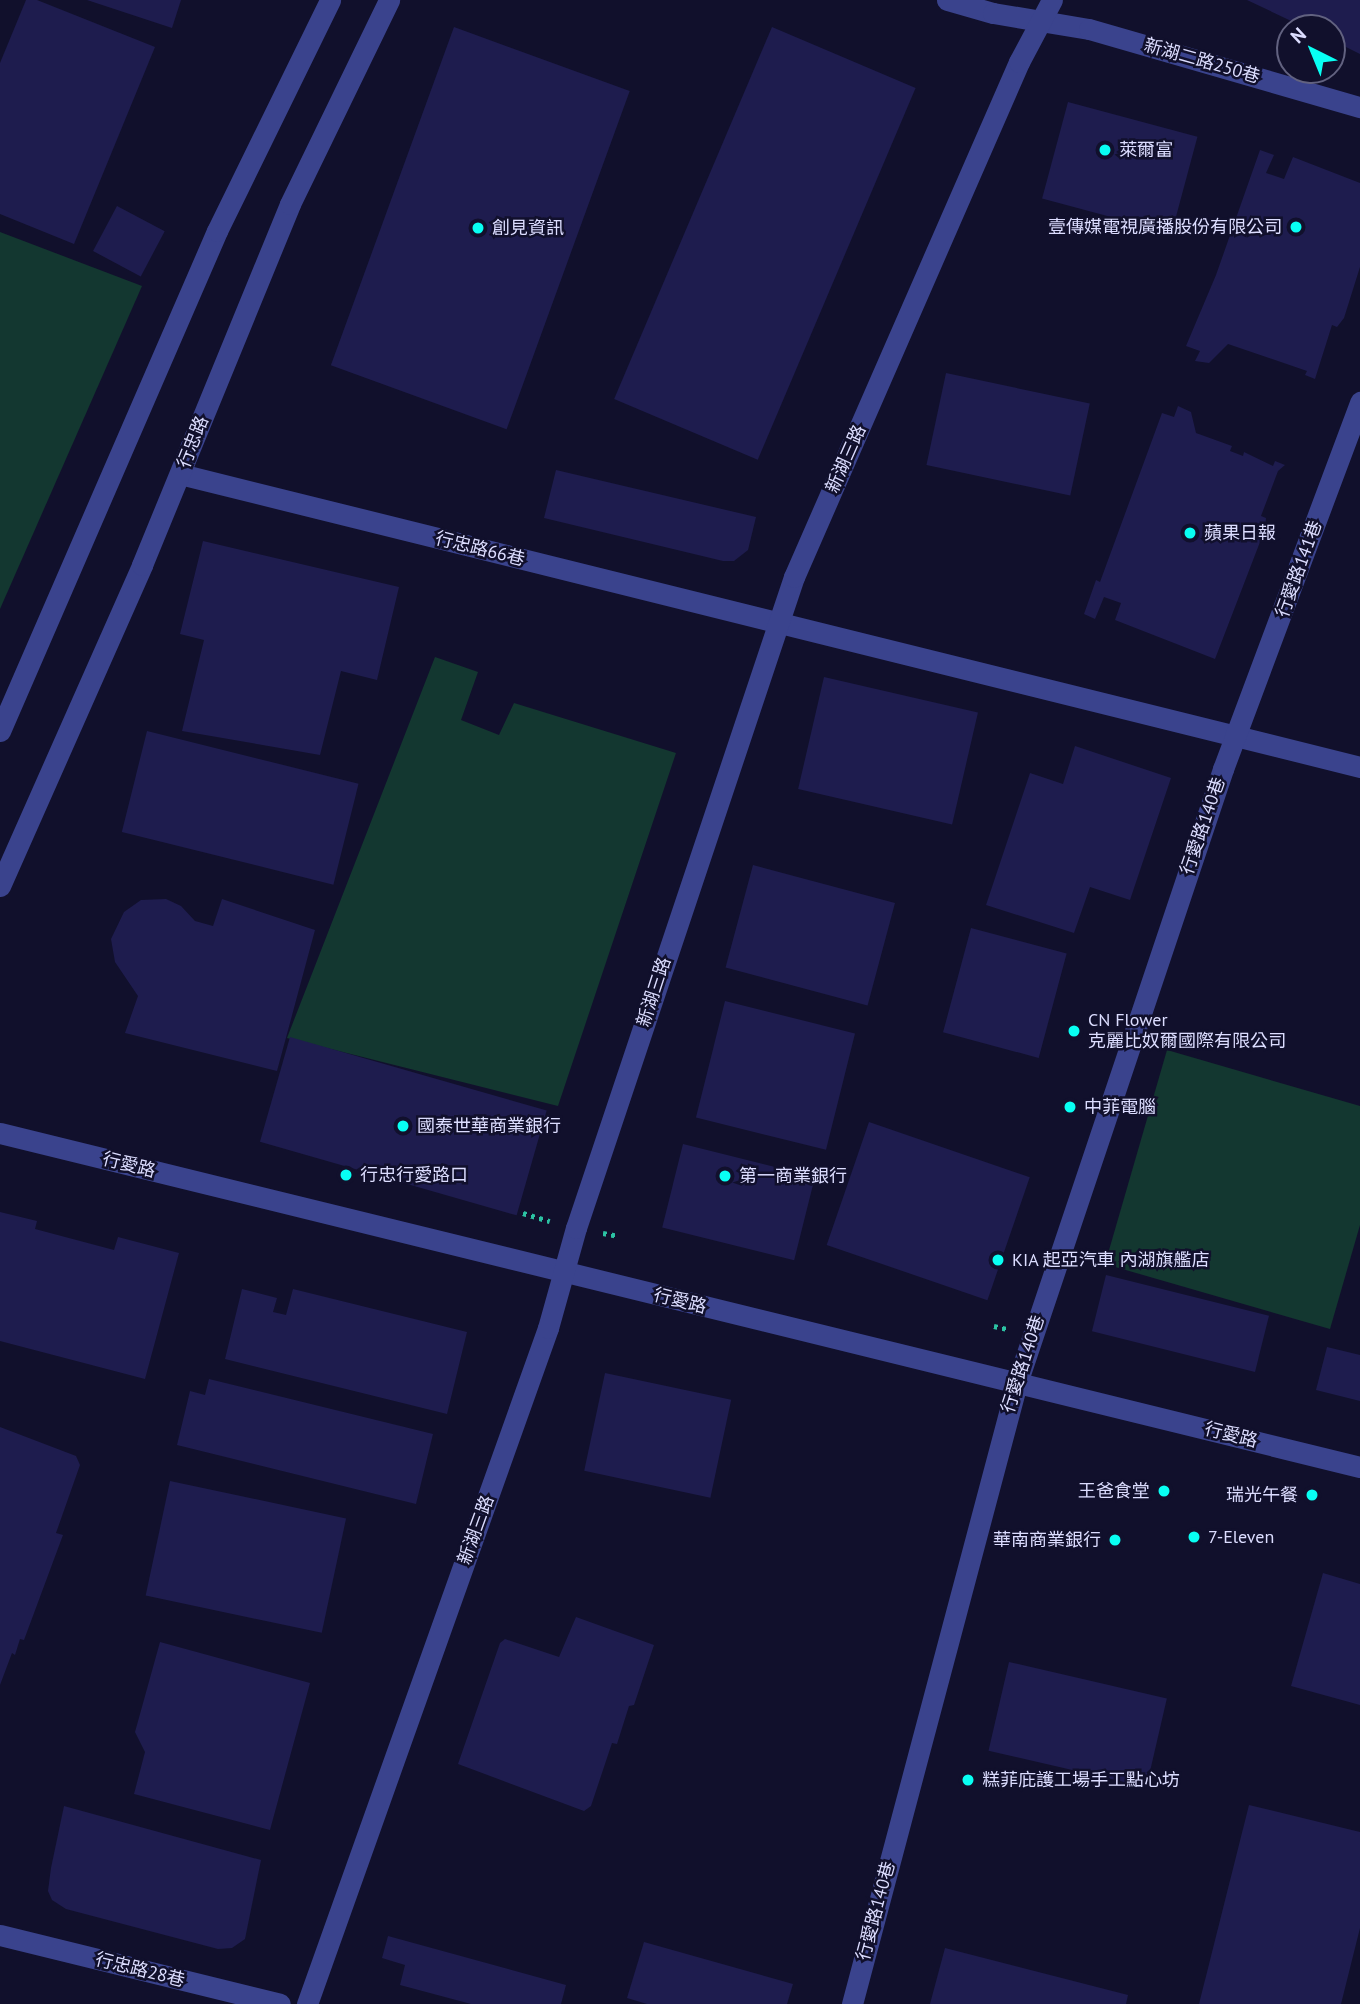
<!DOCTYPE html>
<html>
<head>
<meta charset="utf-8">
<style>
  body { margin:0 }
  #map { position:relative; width:1360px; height:2004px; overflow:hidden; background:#11102c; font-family:"PT Sans","Noto Sans TC",sans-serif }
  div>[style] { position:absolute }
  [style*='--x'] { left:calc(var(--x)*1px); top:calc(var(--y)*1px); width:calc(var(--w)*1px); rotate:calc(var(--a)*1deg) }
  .green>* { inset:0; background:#133730 }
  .building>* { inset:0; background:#1e1c4e; transform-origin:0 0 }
  .path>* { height:4.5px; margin-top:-2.25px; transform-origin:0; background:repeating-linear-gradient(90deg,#2cc2a3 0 3.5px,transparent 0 8.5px) }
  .minor>* { height:21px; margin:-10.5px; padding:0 10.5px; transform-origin:10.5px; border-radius:10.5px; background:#3a438d }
  .dots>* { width:19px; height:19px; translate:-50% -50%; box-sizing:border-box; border:4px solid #11102c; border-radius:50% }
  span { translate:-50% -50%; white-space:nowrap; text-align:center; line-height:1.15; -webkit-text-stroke:5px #11102c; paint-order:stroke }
  .street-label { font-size:18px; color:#dcddff }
  .poi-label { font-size:18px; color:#dcddff }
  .left { translate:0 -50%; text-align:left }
  .right { translate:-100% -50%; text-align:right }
  .north { position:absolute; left:1276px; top:14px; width:70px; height:70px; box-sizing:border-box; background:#11102c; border:2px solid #626280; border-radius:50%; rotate:317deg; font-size:19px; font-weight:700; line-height:28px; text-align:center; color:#dcddff }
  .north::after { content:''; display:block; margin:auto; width:24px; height:32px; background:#08fff3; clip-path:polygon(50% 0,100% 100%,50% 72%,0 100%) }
</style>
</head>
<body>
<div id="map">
  <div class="green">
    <i style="clip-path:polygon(0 232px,142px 286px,0 609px)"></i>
    <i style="clip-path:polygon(435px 657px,478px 672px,461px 720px,499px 735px,514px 703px,676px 753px,558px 1106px,287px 1038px)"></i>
    <i style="clip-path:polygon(1167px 1050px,1360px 1106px,1360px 1225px,1330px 1329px,1105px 1264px)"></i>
  </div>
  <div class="building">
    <i style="clip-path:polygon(26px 0,37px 0,155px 47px,74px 244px,0 214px,0 63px)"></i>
    <i style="clip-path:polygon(87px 0,181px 0,172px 28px)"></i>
    <i style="clip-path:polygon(1247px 0,1360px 0,1360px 54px,1332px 40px,1332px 28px,1306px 28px)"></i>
    <i style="left:454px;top:27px;width:187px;height:360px;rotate:20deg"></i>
    <i style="left:772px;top:27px;width:156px;height:404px;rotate:23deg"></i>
    <i style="left:1068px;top:102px;width:134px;height:100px;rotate:15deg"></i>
    <i style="clip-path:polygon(1260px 150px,1274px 155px,1266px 173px,1284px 179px,1293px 157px,1360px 183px,1360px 267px,1344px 318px,1337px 327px,1332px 325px,1315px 379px,1305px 375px,1307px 371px,1228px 344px,1209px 363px,1195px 361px,1200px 351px,1186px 346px,1216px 275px)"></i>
    <i style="left:117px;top:206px;width:54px;height:51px;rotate:28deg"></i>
    <i style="left:946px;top:373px;width:147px;height:94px;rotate:12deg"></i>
    <i style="clip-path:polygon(1178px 406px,1191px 412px,1196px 433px,1232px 446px,1230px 451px,1243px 456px,1244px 452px,1273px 466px,1275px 461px,1285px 465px,1278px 471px,1261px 516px,1266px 518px,1265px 529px,1215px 659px,1115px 620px,1121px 603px,1104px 597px,1095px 619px,1084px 614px,1096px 580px,1100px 582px,1162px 413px,1174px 417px)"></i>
    <i style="clip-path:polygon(556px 470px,756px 517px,748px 550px,734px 561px,723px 561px,544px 518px)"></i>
    <i style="clip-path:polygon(203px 541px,399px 587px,377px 680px,341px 671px,320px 755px,182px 731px,204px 640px,180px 634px)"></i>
    <i style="left:824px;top:677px;width:158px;height:115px;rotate:13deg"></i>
    <i style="left:147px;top:731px;width:218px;height:104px;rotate:14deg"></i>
    <i style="clip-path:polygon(1075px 746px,1171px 778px,1130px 900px,1090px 887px,1074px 933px,986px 905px,1030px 773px,1063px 784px)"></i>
    <i style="left:753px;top:865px;width:147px;height:106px;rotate:15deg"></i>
    <i style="clip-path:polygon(166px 899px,181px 906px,195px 921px,213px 926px,222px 899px,315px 930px,277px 1071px,125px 1033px,138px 996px,115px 962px,111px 939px,124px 912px,141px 900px)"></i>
    <i style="left:971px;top:928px;width:99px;height:108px;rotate:15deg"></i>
    <i style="left:725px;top:1001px;width:134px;height:120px;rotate:14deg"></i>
    <i style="left:290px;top:1037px;width:267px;height:109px;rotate:16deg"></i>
    <i style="left:869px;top:1122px;width:170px;height:130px;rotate:19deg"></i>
    <i style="left:683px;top:1144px;width:136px;height:86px;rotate:14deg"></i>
    <i style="clip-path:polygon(0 1212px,37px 1221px,35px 1229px,114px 1250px,118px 1237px,179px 1253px,145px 1379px,0 1341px)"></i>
    <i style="left:1106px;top:1275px;width:168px;height:58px;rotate:14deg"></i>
    <i style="clip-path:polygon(242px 1289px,277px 1298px,273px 1312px,286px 1315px,293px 1289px,467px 1332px,447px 1414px,225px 1359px)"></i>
    <i style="clip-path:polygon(1327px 1347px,1360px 1355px,1360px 1401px,1316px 1390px)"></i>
    <i style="left:605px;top:1373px;width:129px;height:100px;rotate:12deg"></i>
    <i style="clip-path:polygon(209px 1379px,433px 1434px,416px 1504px,177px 1445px,190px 1391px,205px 1395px)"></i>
    <i style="clip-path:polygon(0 1427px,76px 1456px,80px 1465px,56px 1533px,63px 1535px,24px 1640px,20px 1639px,15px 1655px,12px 1653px,0 1685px)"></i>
    <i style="left:170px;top:1481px;width:180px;height:117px;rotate:12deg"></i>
    <i style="clip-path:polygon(1323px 1573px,1360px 1584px,1360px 1705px,1291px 1686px)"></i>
    <i style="clip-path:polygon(576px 1617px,654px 1645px,634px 1705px,629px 1706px,617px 1744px,612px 1743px,591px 1806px,584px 1811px,458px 1764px,500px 1643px,505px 1639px,559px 1657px)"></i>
    <i style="clip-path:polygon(160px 1642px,310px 1683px,270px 1830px,134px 1794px,145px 1752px,135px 1732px)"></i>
    <i style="left:1009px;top:1662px;width:162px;height:91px;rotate:13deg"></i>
    <i style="clip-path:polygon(1249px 1805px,1360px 1832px,1360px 1928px,1341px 2004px,1199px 2004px)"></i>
    <i style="clip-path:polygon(64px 1806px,261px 1860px,245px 1939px,232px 1948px,218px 1949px,66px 1909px,52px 1900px,48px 1891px,51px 1868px)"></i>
    <i style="clip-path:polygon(388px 1936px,566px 1985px,561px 2004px,471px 2004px,400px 1985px,405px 1965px,382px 1958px)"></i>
    <i style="clip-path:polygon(644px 1942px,793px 1984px,787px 2004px,647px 2004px,627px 1998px)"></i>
    <i style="clip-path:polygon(945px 1948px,1128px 1995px,1126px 2004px,930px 2004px)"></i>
  </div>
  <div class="path">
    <i style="--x:523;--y:1213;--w:28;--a:17"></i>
    <i style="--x:603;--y:1233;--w:16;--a:11"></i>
    <i style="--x:994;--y:1326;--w:13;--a:13"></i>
  </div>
  <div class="minor">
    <i style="--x:947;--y:0;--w:48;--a:15.8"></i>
    <i style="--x:993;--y:13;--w:97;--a:9.5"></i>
    <i style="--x:1089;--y:29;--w:282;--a:16.1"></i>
    <i style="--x:180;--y:474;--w:1216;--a:13.94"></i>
    <i style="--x:0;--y:731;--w:545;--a:-66.54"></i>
    <i style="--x:217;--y:231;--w:257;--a:-63.9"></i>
    <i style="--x:0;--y:886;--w:351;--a:-66.1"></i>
    <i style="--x:142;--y:565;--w:390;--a:-67.7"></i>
    <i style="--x:290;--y:204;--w:227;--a:-64.1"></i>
    <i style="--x:0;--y:1133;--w:1400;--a:13.8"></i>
    <i style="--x:0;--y:1935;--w:288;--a:13.8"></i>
    <i style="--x:307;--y:2004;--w:718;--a:-70.38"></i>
    <i style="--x:548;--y:1328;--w:104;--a:-74.4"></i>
    <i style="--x:576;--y:1228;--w:687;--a:-71.49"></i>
    <i style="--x:794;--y:577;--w:562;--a:-66.4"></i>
    <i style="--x:1019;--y:62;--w:70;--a:-62"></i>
    <i style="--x:852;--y:2004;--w:643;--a:-75.12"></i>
    <i style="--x:1017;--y:1383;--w:648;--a:-71.45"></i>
    <i style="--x:1223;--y:769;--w:392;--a:-69.5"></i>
  </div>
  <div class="dots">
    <i style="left:1105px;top:150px;background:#08fff3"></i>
    <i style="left:1296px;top:227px;background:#08fff3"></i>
    <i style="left:478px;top:228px;background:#08fff3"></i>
    <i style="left:1190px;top:533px;background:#08fff3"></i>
    <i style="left:1074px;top:1031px;background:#08fff3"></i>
    <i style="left:1070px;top:1107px;background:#08fff3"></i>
    <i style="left:403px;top:1126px;background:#08fff3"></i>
    <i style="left:346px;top:1175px;background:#08fff3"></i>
    <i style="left:725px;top:1176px;background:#08fff3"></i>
    <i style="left:998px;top:1260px;background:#08fff3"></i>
    <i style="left:1164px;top:1491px;background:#08fff3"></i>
    <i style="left:1312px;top:1495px;background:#08fff3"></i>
    <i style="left:1194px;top:1537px;background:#08fff3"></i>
    <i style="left:1115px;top:1540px;background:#08fff3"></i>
    <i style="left:968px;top:1780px;background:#08fff3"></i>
  </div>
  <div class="street-label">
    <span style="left:1202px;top:61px;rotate:16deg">新湖二路250巷</span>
    <span style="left:193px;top:442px;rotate:-68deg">行忠路</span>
    <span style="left:846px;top:459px;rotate:-66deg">新湖三路</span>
    <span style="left:480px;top:549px;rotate:14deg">行忠路66巷</span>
    <span style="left:1299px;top:569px;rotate:-70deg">行愛路141巷</span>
    <span style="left:1203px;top:826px;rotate:-71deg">行愛路140巷</span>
    <span style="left:654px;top:992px;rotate:-72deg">新湖三路</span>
    <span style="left:129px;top:1165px;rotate:14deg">行愛路</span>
    <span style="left:680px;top:1301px;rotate:14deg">行愛路</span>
    <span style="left:1023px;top:1364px;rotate:-72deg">行愛路140巷</span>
    <span style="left:1231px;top:1435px;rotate:14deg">行愛路</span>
    <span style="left:476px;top:1530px;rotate:-70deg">新湖三路</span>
    <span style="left:876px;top:1911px;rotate:-75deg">行愛路140巷</span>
    <span style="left:140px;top:1970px;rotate:14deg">行忠路28巷</span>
  </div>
  <div class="poi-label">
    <span class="left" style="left:1119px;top:150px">萊爾富</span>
    <span class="right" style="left:1282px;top:227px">壹傳媒電視廣播股份有限公司</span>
    <span class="left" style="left:492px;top:228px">創見資訊</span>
    <span class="left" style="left:1204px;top:533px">蘋果日報</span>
    <span class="left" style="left:1088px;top:1031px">CN Flower<br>克麗比奴爾國際有限公司</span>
    <span class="left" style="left:1084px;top:1107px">中菲電腦</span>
    <span class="left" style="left:417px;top:1126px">國泰世華商業銀行</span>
    <span class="left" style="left:360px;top:1175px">行忠行愛路口</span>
    <span class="left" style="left:739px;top:1176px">第一商業銀行</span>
    <span class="left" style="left:1012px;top:1260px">KIA 起亞汽車 內湖旗艦店</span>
    <span class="right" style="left:1150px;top:1491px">王爸食堂</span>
    <span class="right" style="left:1298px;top:1495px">瑞光午餐</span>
    <span class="left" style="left:1208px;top:1537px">7-Eleven</span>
    <span class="right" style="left:1101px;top:1540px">華南商業銀行</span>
    <span class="left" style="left:982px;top:1780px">糕菲庇護工場手工點心坊</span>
  </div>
  <div class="north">N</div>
</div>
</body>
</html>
